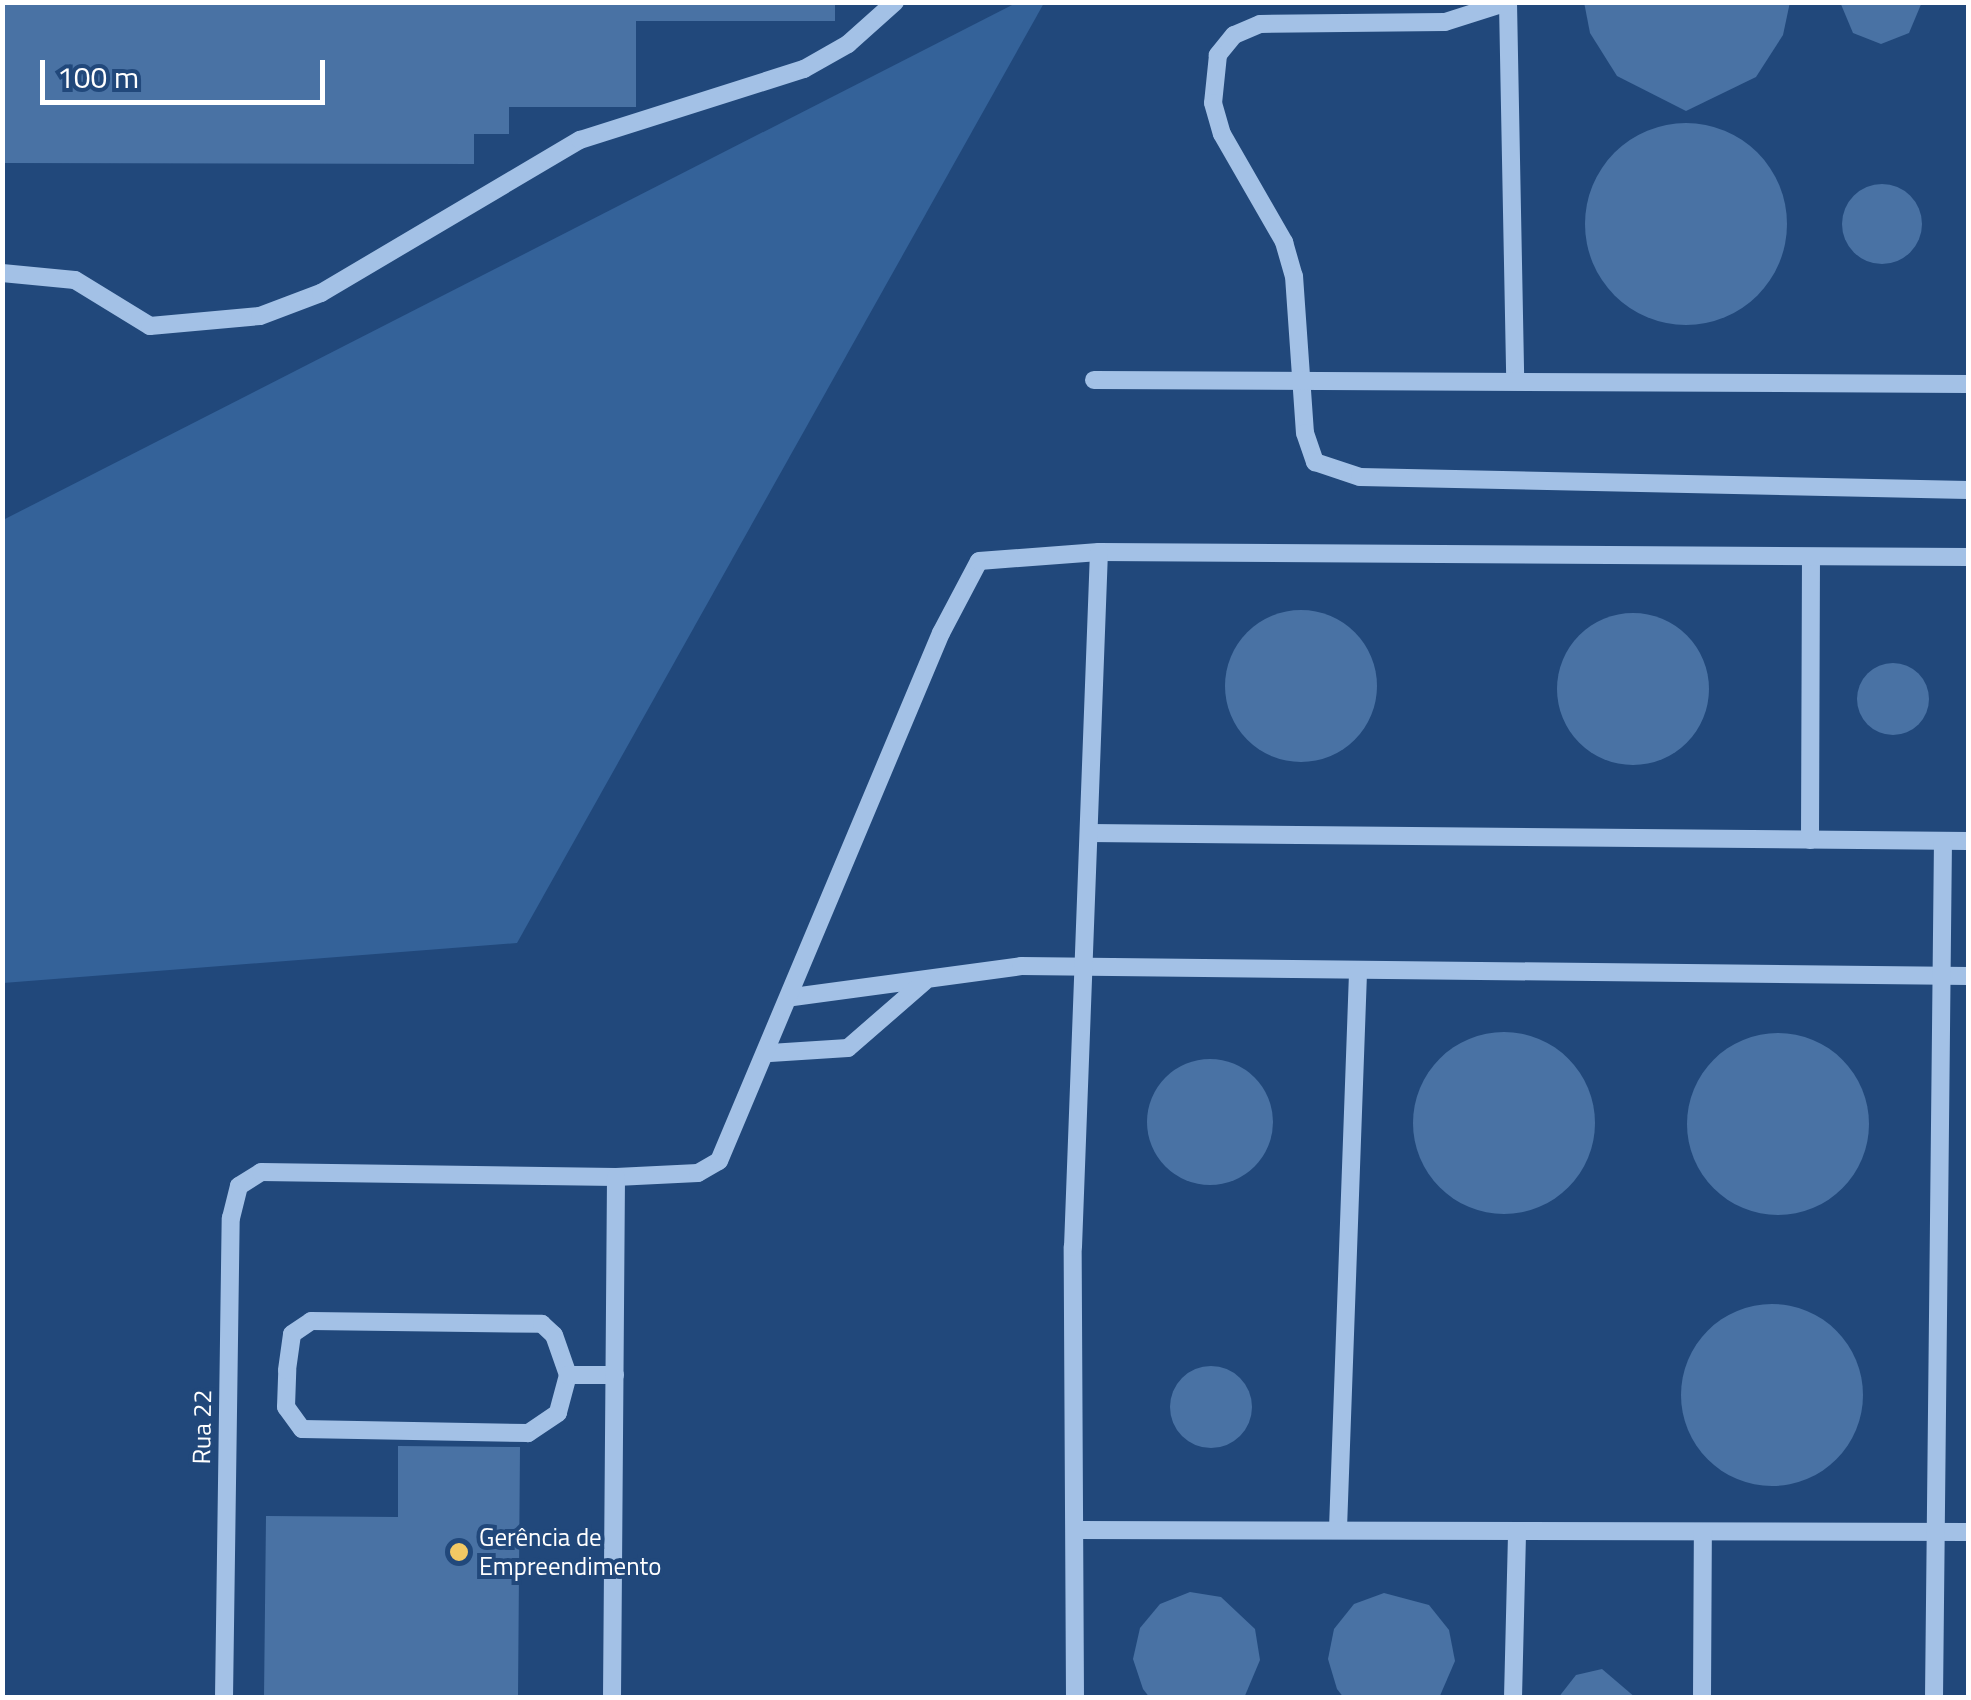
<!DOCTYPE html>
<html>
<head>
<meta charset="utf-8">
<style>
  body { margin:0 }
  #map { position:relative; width:1971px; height:1700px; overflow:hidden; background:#21487b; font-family:"Titillium Web",sans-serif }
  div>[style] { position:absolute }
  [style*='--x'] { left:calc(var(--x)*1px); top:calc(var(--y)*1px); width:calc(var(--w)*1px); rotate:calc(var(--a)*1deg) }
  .green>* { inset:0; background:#346299 }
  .building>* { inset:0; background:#4972a4 }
  .round { border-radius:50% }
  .minor>* { height:18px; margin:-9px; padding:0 9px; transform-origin:9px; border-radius:9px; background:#a3c1e6 }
  .dots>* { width:28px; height:28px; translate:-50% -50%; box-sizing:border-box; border:5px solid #21487b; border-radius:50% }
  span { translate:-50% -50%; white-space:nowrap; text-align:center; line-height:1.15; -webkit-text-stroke:8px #21487b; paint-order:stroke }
  .street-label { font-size:25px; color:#fff }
  .poi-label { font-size:25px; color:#fff }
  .left { translate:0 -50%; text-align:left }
  .frame { position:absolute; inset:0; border:5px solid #fff; pointer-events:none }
  .scale { position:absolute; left:40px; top:60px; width:285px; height:45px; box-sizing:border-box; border:5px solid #fff; border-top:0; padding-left:12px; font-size:30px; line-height:35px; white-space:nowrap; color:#fff; -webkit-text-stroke:8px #21487b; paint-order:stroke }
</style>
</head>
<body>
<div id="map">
  <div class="green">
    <i style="clip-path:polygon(1016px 3px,1044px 3px,517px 943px,3px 983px,3px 520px)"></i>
  </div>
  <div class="building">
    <i style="clip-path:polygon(2px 2px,835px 2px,835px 21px,636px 21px,636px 107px,509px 107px,509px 134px,474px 134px,474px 164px,2px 163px)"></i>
    <i style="clip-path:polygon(1584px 2px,1790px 2px,1783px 35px,1756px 77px,1686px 111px,1617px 76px,1590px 33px)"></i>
    <i style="clip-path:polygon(1840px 2px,1922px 2px,1909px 33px,1881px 44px,1853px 33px)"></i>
    <i class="round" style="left:1585px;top:123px;width:202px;height:202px"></i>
    <i class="round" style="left:1842px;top:184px;width:80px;height:80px"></i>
    <i class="round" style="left:1225px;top:610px;width:152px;height:152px"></i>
    <i class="round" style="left:1557px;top:613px;width:152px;height:152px"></i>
    <i class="round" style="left:1857px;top:663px;width:72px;height:72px"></i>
    <i class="round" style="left:1413px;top:1032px;width:182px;height:182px"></i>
    <i class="round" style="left:1687px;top:1033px;width:182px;height:182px"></i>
    <i class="round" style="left:1147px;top:1059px;width:126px;height:126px"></i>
    <i class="round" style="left:1681px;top:1304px;width:182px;height:182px"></i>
    <i class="round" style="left:1170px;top:1366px;width:82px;height:82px"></i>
    <i style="clip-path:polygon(398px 1446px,520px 1447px,518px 1698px,264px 1698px,266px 1516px,398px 1517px)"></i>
    <i style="clip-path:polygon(1190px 1592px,1221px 1597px,1255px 1629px,1260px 1660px,1244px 1698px,1150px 1698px,1143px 1689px,1133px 1659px,1140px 1628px,1160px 1604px)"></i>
    <i style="clip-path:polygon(1384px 1593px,1429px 1605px,1449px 1630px,1455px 1661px,1439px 1698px,1344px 1698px,1337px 1689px,1328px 1659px,1334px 1629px,1354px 1604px)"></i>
    <i style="clip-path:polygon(1602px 1669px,1636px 1698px,1558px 1698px,1576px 1675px)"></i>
  </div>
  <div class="minor">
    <i style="--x:1508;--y:2;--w:66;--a:162.4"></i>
    <i style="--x:1445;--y:22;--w:185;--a:179.4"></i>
    <i style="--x:1260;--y:24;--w:28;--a:157"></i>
    <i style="--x:1234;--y:35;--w:26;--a:129"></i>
    <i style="--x:1218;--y:55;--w:48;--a:95.9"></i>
    <i style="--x:1213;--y:103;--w:32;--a:74"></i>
    <i style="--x:1222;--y:134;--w:125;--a:60.1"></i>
    <i style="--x:1284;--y:242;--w:35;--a:74"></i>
    <i style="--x:1294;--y:276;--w:157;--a:86"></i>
    <i style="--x:1305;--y:433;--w:31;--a:71"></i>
    <i style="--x:1315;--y:462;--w:47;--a:18.4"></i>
    <i style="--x:1360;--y:477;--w:608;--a:1.22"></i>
    <i style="--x:1508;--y:3;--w:378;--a:88.9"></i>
    <i style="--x:2;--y:273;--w:73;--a:5.5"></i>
    <i style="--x:75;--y:280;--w:88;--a:31.5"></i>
    <i style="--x:150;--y:326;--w:110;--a:-5.2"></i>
    <i style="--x:260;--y:316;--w:65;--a:-20.7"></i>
    <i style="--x:321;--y:293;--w:301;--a:-30.6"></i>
    <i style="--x:580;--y:140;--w:235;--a:-17.6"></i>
    <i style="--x:804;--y:69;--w:51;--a:-29.6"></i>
    <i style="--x:848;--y:44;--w:63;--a:-41.8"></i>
    <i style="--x:1094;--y:380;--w:874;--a:0.26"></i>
    <i style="--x:1089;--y:833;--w:879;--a:0.52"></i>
    <i style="--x:1810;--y:840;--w:283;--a:-89.8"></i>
    <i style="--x:793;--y:997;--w:230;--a:-7.7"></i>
    <i style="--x:1021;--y:966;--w:947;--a:0.61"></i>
    <i style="--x:770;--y:1053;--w:78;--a:-3.7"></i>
    <i style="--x:848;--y:1048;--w:101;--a:-41"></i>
    <i style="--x:311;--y:1321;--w:231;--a:0.7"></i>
    <i style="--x:542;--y:1324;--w:16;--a:43"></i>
    <i style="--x:554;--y:1335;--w:42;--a:70.7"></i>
    <i style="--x:568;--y:1375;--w:39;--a:105"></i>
    <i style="--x:558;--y:1413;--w:36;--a:146"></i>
    <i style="--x:528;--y:1433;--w:226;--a:-179"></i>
    <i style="--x:302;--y:1429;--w:27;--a:-126"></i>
    <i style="--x:286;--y:1407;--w:37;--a:-88"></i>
    <i style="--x:287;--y:1370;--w:36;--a:-82"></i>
    <i style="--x:292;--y:1334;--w:23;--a:-34"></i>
    <i style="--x:568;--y:1375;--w:47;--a:0"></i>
    <i style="--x:1338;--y:1529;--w:556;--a:-87.94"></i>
    <i style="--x:1076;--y:1530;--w:892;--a:0.13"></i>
    <i style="--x:224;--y:1698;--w:480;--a:-89.2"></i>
    <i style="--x:231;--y:1218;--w:33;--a:-76"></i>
    <i style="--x:239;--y:1186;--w:26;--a:-32"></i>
    <i style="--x:261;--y:1172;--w:355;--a:0.8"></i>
    <i style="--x:616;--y:1177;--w:82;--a:-2.8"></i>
    <i style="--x:698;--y:1173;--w:24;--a:-30"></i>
    <i style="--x:719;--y:1161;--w:573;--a:-67.2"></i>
    <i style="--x:941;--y:633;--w:81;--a:-62.2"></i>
    <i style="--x:979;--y:561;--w:120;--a:-4.3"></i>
    <i style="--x:1099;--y:552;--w:869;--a:0.33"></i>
    <i style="--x:612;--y:1698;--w:521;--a:-89.56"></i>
    <i style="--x:1075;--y:1698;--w:451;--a:-90.3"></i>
    <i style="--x:1073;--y:1247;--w:695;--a:-87.86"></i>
    <i style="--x:1513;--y:1698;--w:167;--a:-88.6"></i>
    <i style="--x:1702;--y:1698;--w:166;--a:-89.7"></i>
    <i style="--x:1934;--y:1698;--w:857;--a:-89.4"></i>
  </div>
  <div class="dots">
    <i style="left:459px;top:1552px;background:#f2c964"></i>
  </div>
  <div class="street-label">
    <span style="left:202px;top:1427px;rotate:-89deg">Rua 22</span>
  </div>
  <div class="poi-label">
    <span class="left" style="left:479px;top:1552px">Gerência de<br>Empreendimento</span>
  </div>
  <div class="frame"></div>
  <div class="scale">100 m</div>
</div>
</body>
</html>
